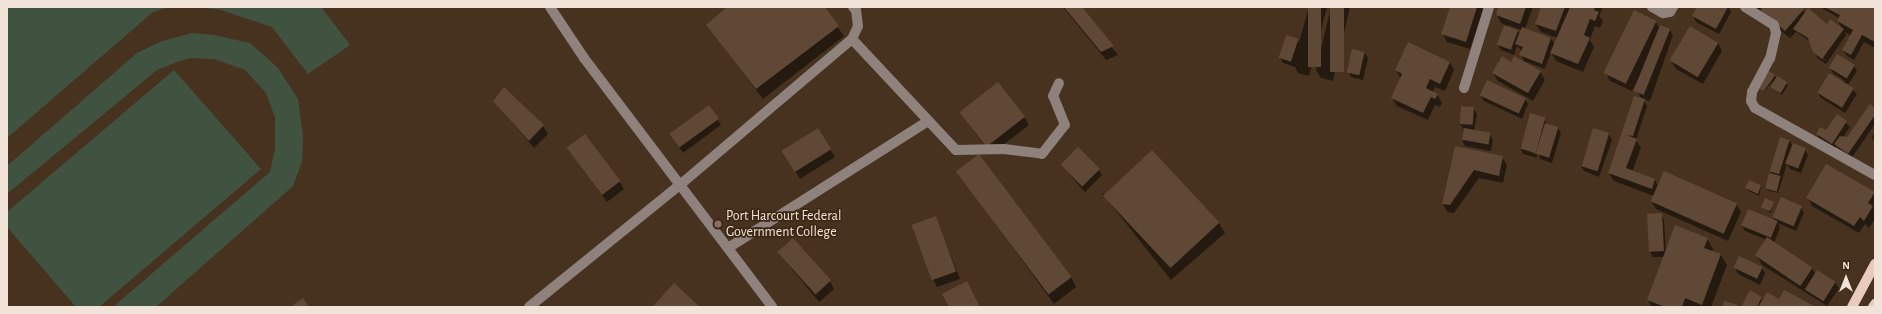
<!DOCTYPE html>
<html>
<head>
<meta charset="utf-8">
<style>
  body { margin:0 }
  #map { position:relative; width:1882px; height:314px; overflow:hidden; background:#47321f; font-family:"Alegreya Sans",sans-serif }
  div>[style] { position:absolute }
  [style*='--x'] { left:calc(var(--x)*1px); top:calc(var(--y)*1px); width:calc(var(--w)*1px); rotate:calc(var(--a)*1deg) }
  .green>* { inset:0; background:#405340 }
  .shadow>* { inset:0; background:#0007 }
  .building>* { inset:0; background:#5f4835; transform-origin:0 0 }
  .minor>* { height:10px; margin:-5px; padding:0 5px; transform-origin:5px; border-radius:5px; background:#8f817b }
  .major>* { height:10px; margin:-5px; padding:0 5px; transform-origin:5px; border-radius:5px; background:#e8cbbe }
  .dots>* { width:11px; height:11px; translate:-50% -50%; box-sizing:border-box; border:2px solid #3d2815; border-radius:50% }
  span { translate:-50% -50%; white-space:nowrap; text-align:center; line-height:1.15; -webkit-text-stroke:3.5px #3d2815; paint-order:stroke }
  .poi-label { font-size:14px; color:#f1e3d7 }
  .left { translate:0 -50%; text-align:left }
  .frame { position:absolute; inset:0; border:8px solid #f1e3d7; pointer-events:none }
  .north { position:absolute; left:1826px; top:258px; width:40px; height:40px; -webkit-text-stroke:3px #3d2815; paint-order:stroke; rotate:0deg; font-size:11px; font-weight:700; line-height:16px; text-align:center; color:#f1e3d7 }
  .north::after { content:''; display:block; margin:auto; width:14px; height:18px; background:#f1e3d7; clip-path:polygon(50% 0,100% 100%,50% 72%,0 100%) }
</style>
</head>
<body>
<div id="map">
  <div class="green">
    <i style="clip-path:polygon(7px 7px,169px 7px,153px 12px,7px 138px)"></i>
    <i style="clip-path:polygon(199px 7px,321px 7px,350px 45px,308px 74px,272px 27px,221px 10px)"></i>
    <i style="clip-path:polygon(193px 33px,214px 35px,250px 43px,278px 68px,298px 99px,303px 136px,302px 162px,293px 186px,156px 307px,113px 307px,270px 172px,275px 149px,275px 117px,266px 93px,245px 70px,214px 59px,190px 58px,177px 62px,157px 70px,7px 194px,7px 166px,137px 53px,162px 41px)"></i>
    <i style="clip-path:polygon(174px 70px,261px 169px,99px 307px,76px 307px,7px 227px,7px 212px)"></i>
  </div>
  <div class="shadow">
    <i style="clip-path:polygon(729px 7px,823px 7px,844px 36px,763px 99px,707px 25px)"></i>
    <i style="clip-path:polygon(1063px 7px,1080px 7px,1118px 55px,1106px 60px)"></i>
    <i style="clip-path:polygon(1309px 7px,1327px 7px,1309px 76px,1298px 73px,1295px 67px,1283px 63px,1280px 58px,1287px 37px,1299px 42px)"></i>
    <i style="clip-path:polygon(1331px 7px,1350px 7px,1333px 81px,1321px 78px,1316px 70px)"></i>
    <i style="clip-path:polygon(1451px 7px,1481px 7px,1483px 10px,1470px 49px,1447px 42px,1443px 34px)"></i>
    <i style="clip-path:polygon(evenodd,1499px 7px,1533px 7px,1525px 29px,1551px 38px,1555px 45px,1558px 38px,1541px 32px,1536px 24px,1542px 7px,1603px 7px,1599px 16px,1603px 21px,1600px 28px,1595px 26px,1590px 40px,1594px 47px,1583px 72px,1556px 61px,1551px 52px,1545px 69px,1524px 61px,1521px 55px,1522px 51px,1517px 46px,1514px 55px,1501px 50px,1498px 45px,1505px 25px,1501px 23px,1497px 15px,1499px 7px,1507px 25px,1522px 30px,1520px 35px,1518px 31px,1506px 27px,1507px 25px)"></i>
    <i style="clip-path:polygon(1698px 7px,1728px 7px,1731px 12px,1719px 34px,1696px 22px,1693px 16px)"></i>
    <i style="clip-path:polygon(1744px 7px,1801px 7px,1805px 13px,1808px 9px,1825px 23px,1842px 29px,1838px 21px,1839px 18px,1820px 7px,1875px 7px,1875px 48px,1864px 42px,1854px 60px,1847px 56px,1843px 50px,1851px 36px,1845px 32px,1846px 35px,1826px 64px,1817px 58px,1816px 55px,1827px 61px,1814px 51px,1811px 42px,1796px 32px,1790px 38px,1766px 19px)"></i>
    <i style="clip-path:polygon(1656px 22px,1660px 29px,1669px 29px,1673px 35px,1650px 101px,1643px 99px,1647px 106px,1636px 140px,1641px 148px,1632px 172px,1655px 180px,1658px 186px,1736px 204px,1741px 212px,1728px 241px,1656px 209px,1651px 201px,1654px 196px,1614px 181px,1609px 173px,1642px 100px,1638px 92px,1651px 54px,1632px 91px,1610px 81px,1606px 73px)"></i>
    <i style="clip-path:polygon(1718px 43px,1722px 51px,1703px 84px,1676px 69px,1671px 61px)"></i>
    <i style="clip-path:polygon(1365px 53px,1368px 58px,1363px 80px,1351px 77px,1348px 71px)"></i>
    <i style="clip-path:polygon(1450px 62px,1454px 70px,1445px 91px,1435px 87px,1433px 92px,1437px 94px,1442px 103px,1440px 107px,1435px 105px,1428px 120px,1397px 106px,1392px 98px,1401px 79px,1396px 70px)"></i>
    <i style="clip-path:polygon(1512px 63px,1540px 71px,1545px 80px,1533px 101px,1498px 81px,1493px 73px)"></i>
    <i style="clip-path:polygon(1854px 66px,1857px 71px,1848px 85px,1857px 94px,1845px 113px,1821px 98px,1818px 93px,1845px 81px,1833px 73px,1830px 68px)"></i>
    <i style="clip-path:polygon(1774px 75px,1788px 85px,1782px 95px,1773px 89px,1773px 81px,1764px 92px,1759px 88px)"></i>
    <i style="clip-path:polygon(1481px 96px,1525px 99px,1528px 104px,1522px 119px,1484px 101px)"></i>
    <i style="clip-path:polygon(494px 101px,543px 126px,548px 134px,534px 148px)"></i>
    <i style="clip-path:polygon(709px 106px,721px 125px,683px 153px,674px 140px)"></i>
    <i style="clip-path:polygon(1473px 108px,1477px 114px,1474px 131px,1490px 134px,1493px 140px,1491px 151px,1465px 146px,1462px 140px,1464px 129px,1459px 123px)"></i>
    <i style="clip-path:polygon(1875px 109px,1875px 124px,1851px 159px,1837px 147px,1835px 149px,1820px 140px,1817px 134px,1826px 132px,1837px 115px,1850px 127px,1843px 137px,1848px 138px)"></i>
    <i style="clip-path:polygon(960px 112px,1024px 117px,1029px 125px,991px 154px)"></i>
    <i style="clip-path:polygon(1544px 118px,1547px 124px,1558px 128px,1561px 133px,1552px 163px,1540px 159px,1539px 153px,1523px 148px,1537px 155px,1537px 158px,1523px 154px,1520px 148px)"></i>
    <i style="clip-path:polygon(1594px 129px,1609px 134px,1612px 140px,1599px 177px,1584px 171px,1581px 166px)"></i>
    <i style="clip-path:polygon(1875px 131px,1875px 143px,1872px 137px)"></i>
    <i style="clip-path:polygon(1790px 141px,1793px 147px,1805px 149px,1808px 155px,1801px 173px,1790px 169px,1787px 164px,1778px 193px,1767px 190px,1766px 188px,1772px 175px,1770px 171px)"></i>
    <i style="clip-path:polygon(1455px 147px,1502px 157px,1507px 165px,1503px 183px,1479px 178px,1454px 213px,1447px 212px,1443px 204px)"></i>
    <i style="clip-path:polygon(568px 148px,619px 181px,624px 189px,607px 202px)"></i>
    <i style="clip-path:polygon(830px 149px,835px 157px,800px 179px,788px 159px)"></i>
    <i style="clip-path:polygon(1061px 165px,1099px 170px,1102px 175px,1085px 192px)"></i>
    <i style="clip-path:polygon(957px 171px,1071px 277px,1076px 287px,1054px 304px)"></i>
    <i style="clip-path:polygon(1749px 181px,1761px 186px,1759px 196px,1747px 190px)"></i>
    <i style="clip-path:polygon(1102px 193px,1219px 223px,1225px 233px,1171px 280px)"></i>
    <i style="clip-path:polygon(1874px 193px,1875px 219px,1869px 228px,1865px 224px,1859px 233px,1812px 206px,1808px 198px)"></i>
    <i style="clip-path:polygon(1773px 202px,1771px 213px,1762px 207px)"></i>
    <i style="clip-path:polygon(1801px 207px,1804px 213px,1796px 231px,1778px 223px,1780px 228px,1774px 243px,1812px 268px,1815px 274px,1835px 283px,1839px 288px,1827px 306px,1762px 265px,1757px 256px,1767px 240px,1745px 231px,1742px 226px,1775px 221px,1773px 217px)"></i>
    <i style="clip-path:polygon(1661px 214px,1664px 220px,1666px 251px,1707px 238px,1713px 249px,1712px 252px,1721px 255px,1727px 265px,1711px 307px,1652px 307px,1648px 300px,1664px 257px,1653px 257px,1650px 252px)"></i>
    <i style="clip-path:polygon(936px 218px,960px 279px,937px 287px,933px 279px)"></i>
    <i style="clip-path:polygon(778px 252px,830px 281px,834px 289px,819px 302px)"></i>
    <i style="clip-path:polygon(1735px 268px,1762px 268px,1765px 273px,1760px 285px,1738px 274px)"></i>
    <i style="clip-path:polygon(1762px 298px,1763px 300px,1779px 300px,1813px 307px,1742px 307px)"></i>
  </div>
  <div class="building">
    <i style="clip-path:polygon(727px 7px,825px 7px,839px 26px,756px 89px,706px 25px)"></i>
    <i style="clip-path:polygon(1064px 7px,1082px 7px,1114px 46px,1101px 52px)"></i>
    <i style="left:1308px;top:7px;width:13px;height:60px"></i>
    <i style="left:1330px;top:7px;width:14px;height:65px"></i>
    <i style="clip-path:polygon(1450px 7px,1477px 7px,1466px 42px,1441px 34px)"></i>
    <i style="clip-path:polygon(1498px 7px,1526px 7px,1520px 24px,1496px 15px)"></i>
    <i style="clip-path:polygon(1541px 7px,1565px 7px,1556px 31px,1535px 24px)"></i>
    <i style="clip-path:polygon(1570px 7px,1595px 7px,1594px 10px,1599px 12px,1595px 21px,1590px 19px,1584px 35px,1590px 38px,1578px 64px,1550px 53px)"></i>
    <i style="clip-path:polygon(1697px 7px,1728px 7px,1716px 29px,1692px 16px)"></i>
    <i style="clip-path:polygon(1763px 7px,1802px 7px,1804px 9px,1785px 31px,1760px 10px)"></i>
    <i style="clip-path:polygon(1824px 7px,1875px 7px,1875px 42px,1862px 35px,1851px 55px,1842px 50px,1853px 30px,1837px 21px,1840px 15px)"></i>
    <i style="clip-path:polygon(1808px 8px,1827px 24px,1830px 19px,1844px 29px,1822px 59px,1813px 52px,1808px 38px,1793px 29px)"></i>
    <i style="left:1634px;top:10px;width:25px;height:70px;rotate:26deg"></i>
    <i style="left:1504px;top:25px;width:15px;height:21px;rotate:20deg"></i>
    <i style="left:1660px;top:25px;width:11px;height:71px;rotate:22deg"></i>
    <i style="left:1690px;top:26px;width:33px;height:40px;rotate:31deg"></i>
    <i style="clip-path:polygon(1522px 27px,1551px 38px,1542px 64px,1519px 55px,1523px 47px,1515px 44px)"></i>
    <i style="left:1286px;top:35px;width:13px;height:24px;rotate:18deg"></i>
    <i style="clip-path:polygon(1408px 42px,1450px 62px,1440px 84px,1430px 79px,1426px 88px,1438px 94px,1435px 99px,1431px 97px,1423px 113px,1391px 98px,1402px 74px,1395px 70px)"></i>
    <i style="left:1352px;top:49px;width:13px;height:24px;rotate:13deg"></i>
    <i style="left:1837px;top:54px;width:21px;height:16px;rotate:31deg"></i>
    <i style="clip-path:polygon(1502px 56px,1511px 62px,1514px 56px,1541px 71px,1528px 93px,1492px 73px)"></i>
    <i style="left:1768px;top:70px;width:9px;height:20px;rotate:36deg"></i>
    <i style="left:1829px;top:73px;width:29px;height:23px;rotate:31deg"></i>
    <i style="left:1777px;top:76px;width:12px;height:13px;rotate:31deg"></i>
    <i style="left:1487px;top:80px;width:43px;height:17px;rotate:25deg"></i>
    <i style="left:998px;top:82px;width:44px;height:49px;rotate:52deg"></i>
    <i style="clip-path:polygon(504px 87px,544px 125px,529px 141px,493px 101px)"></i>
    <i style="clip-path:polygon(1634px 96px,1645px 99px,1633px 136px,1627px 135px,1637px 139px,1626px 168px,1655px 179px,1652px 189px,1608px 173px)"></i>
    <i style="clip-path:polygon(1870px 104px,1875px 108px,1875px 115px,1848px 154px,1834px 144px,1840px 136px,1847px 137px)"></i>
    <i style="left:709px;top:105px;width:17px;height:49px;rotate:54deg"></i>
    <i style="left:1461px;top:106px;width:13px;height:18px;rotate:4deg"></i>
    <i style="left:1530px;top:113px;width:16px;height:37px;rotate:15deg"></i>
    <i style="clip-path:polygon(1837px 114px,1847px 121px,1832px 144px,1816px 134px,1820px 127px,1826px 130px)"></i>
    <i style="left:1545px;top:123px;width:14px;height:32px;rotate:17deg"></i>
    <i style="left:818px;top:128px;width:25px;height:43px;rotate:58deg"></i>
    <i style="left:1464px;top:128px;width:27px;height:12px;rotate:10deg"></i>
    <i style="left:1593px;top:128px;width:17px;height:40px;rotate:17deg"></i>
    <i style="left:585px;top:134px;width:59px;height:23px;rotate:53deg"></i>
    <i style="left:1780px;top:137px;width:10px;height:36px;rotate:17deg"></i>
    <i style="left:1793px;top:143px;width:14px;height:22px;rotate:21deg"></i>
    <i style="clip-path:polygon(1455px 146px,1503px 156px,1499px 176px,1474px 170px,1450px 205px,1442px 204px)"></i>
    <i style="left:1078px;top:147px;width:31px;height:25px;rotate:45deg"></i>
    <i style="left:1152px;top:150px;width:99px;height:67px;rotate:47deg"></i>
    <i style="left:979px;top:154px;width:154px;height:29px;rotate:53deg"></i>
    <i style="clip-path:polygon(1826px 164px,1875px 192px,1868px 203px,1873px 206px,1864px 221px,1860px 217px,1854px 226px,1806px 198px)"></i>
    <i style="left:1664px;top:171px;width:80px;height:33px;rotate:24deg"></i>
    <i style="left:1769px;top:173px;width:12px;height:16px;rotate:14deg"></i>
    <i style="clip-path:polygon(1749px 180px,1761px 185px,1758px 194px,1745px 188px)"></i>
    <i style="left:1781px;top:197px;width:23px;height:22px;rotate:23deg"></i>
    <i style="left:1765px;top:198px;width:10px;height:10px;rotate:24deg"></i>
    <i style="left:1748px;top:209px;width:32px;height:18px;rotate:22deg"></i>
    <i style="left:1662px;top:213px;width:38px;height:15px;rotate:87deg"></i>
    <i style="left:936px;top:216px;width:59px;height:26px;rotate:70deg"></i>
    <i style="clip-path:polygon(1675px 225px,1708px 238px,1704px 248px,1721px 254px,1702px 305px,1685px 298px,1682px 307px,1665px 307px,1647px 300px)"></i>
    <i style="left:1767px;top:237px;width:55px;height:22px;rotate:34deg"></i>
    <i style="left:793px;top:238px;width:57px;height:21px;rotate:48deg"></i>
    <i style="left:1739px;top:256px;width:26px;height:13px;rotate:25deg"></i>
    <i style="left:1817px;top:270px;width:22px;height:23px;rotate:32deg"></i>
    <i style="clip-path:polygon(967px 281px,980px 307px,949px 307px,942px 294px)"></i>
    <i style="clip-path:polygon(674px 283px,700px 307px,652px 307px)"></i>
    <i style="clip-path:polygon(1750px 290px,1762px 297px,1757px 307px,1741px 307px)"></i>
    <i style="clip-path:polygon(1784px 290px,1814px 306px,1813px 307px,1758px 307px,1767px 292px,1779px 299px)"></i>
    <i style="clip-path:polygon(303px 298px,309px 307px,290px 307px)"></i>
    <i style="clip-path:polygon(1724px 301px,1738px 305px,1737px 307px,1723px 307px)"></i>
  </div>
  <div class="minor">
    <i style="--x:550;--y:7;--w:61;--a:56.3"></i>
    <i style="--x:584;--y:58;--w:312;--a:52.9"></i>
    <i style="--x:1652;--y:7;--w:13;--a:29"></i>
    <i style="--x:1663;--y:13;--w:7;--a:-8"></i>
    <i style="--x:1670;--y:12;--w:6;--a:-59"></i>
    <i style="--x:1745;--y:7;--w:34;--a:32"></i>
    <i style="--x:1774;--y:25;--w:8;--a:76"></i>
    <i style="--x:1776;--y:33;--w:26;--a:103"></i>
    <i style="--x:1770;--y:58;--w:38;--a:118"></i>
    <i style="--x:1752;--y:92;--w:9;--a:96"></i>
    <i style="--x:1751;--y:101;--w:8;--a:60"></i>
    <i style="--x:1755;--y:108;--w:137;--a:29.2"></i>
    <i style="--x:852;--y:39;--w:152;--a:46.9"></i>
    <i style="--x:956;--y:150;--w:48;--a:-1.2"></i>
    <i style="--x:1004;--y:149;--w:38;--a:7"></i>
    <i style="--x:1042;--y:154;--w:37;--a:-52"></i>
    <i style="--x:1065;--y:125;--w:31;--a:-112"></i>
    <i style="--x:1053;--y:96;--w:14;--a:-65"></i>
    <i style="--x:1464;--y:88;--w:85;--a:-72.8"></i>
    <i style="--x:728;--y:248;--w:237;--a:-32.4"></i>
    <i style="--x:529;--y:307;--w:196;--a:-39"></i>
    <i style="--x:681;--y:184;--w:224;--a:-40.3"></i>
    <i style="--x:852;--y:39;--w:14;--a:-65"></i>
    <i style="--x:858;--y:26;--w:16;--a:-97"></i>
    <i style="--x:856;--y:10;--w:4;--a:-135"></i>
  </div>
  <div class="major">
    <i style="--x:1852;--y:307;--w:49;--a:-61.9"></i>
    <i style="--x:1873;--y:307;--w:4;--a:-56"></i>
  </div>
  <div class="dots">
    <i style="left:718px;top:224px;background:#8d6e63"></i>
  </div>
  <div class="poi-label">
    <span class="left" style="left:726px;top:224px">Port Harcourt Federal<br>Government College</span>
  </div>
  <div class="frame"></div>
  <div class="north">N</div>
</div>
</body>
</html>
